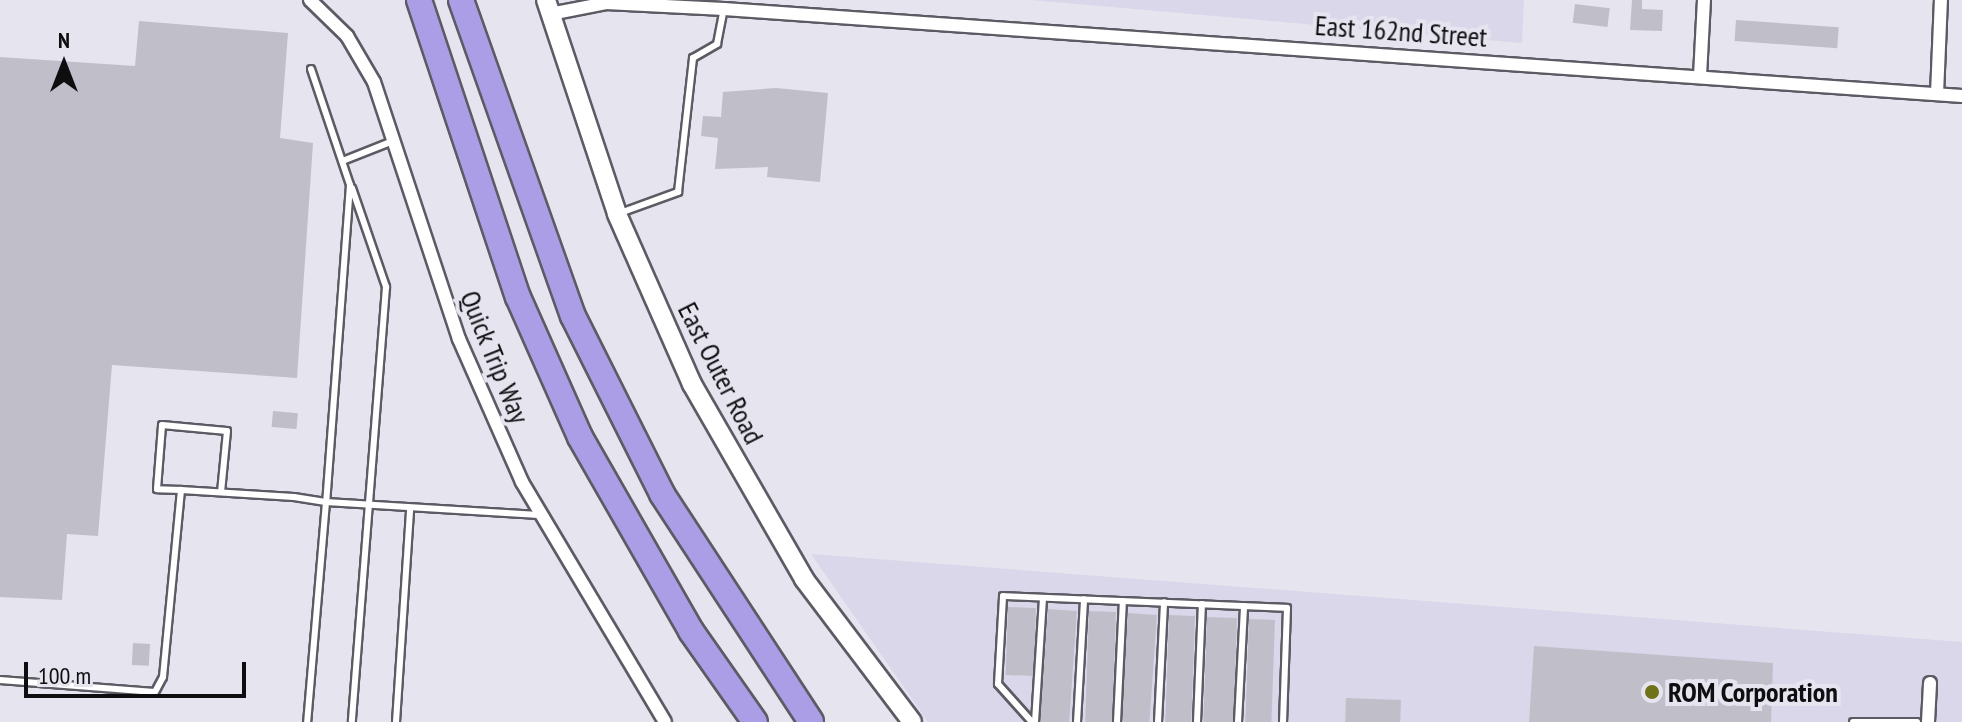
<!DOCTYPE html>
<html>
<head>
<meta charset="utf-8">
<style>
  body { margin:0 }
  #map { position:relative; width:1962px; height:722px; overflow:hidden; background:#e5e4ef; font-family:"PT Sans Narrow",sans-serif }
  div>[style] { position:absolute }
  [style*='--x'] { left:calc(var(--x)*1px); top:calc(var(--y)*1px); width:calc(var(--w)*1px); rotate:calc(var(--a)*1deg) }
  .built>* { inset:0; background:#dad7ea }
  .building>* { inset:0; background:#c0bfc9; transform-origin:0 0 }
  .roads { filter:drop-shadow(2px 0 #5c5b64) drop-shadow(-2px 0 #5c5b64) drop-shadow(0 2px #5c5b64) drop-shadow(0 -2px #5c5b64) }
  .lane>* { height:6px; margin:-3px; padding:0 3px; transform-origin:3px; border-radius:3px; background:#fff }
  .street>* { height:12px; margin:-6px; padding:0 6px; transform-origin:6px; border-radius:6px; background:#fff }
  .secondary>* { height:18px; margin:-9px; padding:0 9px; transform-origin:9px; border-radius:9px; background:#fff }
  .highway>* { height:24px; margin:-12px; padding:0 12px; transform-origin:12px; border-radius:12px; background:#ab9de6 }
  .dots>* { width:22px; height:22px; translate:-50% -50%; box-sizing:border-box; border:4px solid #e5e4ef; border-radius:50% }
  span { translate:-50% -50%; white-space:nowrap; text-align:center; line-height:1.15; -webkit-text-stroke:8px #e5e4ef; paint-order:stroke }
  .street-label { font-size:28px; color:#0e0e11 }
  .poi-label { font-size:28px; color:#0e0e11; font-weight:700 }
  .left { translate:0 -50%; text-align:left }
  .north { position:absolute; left:24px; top:24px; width:80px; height:80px; -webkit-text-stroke:6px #e5e4ef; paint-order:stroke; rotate:0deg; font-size:22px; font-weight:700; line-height:32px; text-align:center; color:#0e0e11 }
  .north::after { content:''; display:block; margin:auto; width:28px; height:36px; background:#0e0e11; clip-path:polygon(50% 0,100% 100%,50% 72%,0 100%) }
  .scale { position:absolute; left:24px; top:662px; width:222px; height:36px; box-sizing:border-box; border:4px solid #0e0e11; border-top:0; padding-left:10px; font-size:24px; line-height:28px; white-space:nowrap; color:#0e0e11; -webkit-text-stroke:6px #e5e4ef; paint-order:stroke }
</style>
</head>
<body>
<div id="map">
  <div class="built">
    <i style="clip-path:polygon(1031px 0,1524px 0,1522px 43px)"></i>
    <i style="clip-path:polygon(811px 554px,1962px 642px,1962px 722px,928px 722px)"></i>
  </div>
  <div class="building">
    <i style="clip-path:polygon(1632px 0,1642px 0,1642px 9px,1663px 10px,1662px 31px,1630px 30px)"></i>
    <i style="left:1575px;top:4px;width:35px;height:19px;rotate:7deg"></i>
    <i style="left:1736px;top:20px;width:103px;height:21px;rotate:4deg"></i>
    <i style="clip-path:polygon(139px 21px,288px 33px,280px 138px,313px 143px,297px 378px,112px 365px,98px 536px,67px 534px,62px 600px,0 597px,0 57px,135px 66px)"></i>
    <i style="clip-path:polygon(776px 88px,828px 93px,820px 182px,767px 177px,768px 167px,715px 169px,718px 138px,701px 136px,703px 116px,721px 117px,723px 92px)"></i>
    <i style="left:273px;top:411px;width:25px;height:16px;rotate:5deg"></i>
    <i style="left:1008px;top:607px;width:28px;height:68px;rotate:2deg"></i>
    <i style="left:1048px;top:609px;width:29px;height:113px;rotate:4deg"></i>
    <i style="left:1089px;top:611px;width:27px;height:111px;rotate:2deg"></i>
    <i style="left:1128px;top:613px;width:29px;height:109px;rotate:4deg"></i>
    <i style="left:1169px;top:615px;width:26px;height:107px;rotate:2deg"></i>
    <i style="left:1207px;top:617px;width:30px;height:105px;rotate:2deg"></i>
    <i style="left:1249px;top:619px;width:26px;height:103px;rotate:2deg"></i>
    <i style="left:133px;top:643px;width:17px;height:22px;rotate:3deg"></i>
    <i style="clip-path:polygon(1534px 646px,1773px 663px,1771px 722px,1529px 722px)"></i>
    <i style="left:1346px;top:698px;width:55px;height:24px;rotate:2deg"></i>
  </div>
  <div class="roads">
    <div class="lane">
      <i style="--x:311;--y:69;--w:122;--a:71.4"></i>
      <i style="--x:350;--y:185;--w:318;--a:94.3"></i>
      <i style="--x:326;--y:502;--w:213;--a:3.5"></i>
      <i style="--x:345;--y:160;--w:52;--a:-21.6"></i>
      <i style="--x:352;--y:188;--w:105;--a:71"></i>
      <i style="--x:386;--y:287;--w:436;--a:94.5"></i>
      <i style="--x:620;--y:213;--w:62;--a:-19.9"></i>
      <i style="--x:678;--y:192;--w:135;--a:-83.6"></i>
      <i style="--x:693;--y:58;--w:28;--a:-30"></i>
      <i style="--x:717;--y:44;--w:36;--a:-79"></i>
      <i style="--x:181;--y:490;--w:24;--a:-178"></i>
      <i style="--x:157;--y:489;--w:64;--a:-85.5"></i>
      <i style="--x:162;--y:425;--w:65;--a:5.3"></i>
      <i style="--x:227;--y:431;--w:61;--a:95.6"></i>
      <i style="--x:0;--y:680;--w:155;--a:4.4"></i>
      <i style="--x:155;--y:692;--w:17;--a:-62"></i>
      <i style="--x:163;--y:677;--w:188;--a:-84.5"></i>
      <i style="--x:181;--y:490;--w:113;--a:3.5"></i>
      <i style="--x:294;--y:497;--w:32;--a:9"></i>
      <i style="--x:326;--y:502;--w:221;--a:94.9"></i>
      <i style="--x:396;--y:722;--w:213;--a:-86.2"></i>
      <i style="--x:1032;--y:722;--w:51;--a:-131.8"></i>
      <i style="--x:998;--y:684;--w:88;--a:-86.7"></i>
      <i style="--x:1003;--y:596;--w:284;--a:2.4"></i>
      <i style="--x:1287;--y:608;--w:114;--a:92"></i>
      <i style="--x:1035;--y:722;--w:124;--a:-86.3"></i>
      <i style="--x:1077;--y:722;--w:123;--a:-86.7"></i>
      <i style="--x:1117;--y:722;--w:121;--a:-87.2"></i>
      <i style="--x:1158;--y:722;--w:120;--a:-87.1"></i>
      <i style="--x:1197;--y:722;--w:118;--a:-87.6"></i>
      <i style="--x:1238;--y:722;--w:116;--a:-87"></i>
      <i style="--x:1853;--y:722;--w:64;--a:0"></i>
    </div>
    <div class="street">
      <i style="--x:310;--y:0;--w:52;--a:44.2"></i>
      <i style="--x:347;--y:36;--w:53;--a:59.6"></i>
      <i style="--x:374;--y:82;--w:271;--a:71.7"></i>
      <i style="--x:459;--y:339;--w:156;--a:66.2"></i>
      <i style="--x:522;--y:482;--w:279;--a:59.2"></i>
      <i style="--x:550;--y:14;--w:57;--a:-11.1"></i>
      <i style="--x:606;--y:3;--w:118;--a:2.9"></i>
      <i style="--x:724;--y:9;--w:1241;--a:4.02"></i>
      <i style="--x:1700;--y:76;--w:76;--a:-87"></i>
      <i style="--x:1937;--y:94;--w:94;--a:-87.6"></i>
      <i style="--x:1928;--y:722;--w:39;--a:-87"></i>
    </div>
    <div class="secondary">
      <i style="--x:546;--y:0;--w:225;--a:71.6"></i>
      <i style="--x:617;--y:214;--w:186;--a:66.2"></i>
      <i style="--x:692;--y:384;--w:225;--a:60.1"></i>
      <i style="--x:804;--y:579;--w:179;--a:52.9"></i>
    </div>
    <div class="highway">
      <i style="--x:419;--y:0;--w:313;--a:71.6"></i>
      <i style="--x:518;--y:297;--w:153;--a:66.1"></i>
      <i style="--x:580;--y:437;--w:224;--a:60.2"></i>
      <i style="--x:691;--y:631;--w:111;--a:54.9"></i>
      <i style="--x:461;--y:0;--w:335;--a:70.5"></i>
      <i style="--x:573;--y:316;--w:199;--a:63.4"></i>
      <i style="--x:662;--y:494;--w:272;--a:56.8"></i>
    </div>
  </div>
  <div class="dots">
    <i style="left:1652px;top:692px;background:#6e7218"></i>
  </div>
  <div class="street-label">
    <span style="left:1401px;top:31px;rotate:4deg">East 162nd Street</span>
    <span style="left:495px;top:357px;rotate:68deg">Quick Trip Way</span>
    <span style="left:721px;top:373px;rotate:63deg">East Outer Road</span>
  </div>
  <div class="poi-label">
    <span class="left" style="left:1668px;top:692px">ROM Corporation</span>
  </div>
  <div class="north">N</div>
  <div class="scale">100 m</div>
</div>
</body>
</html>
